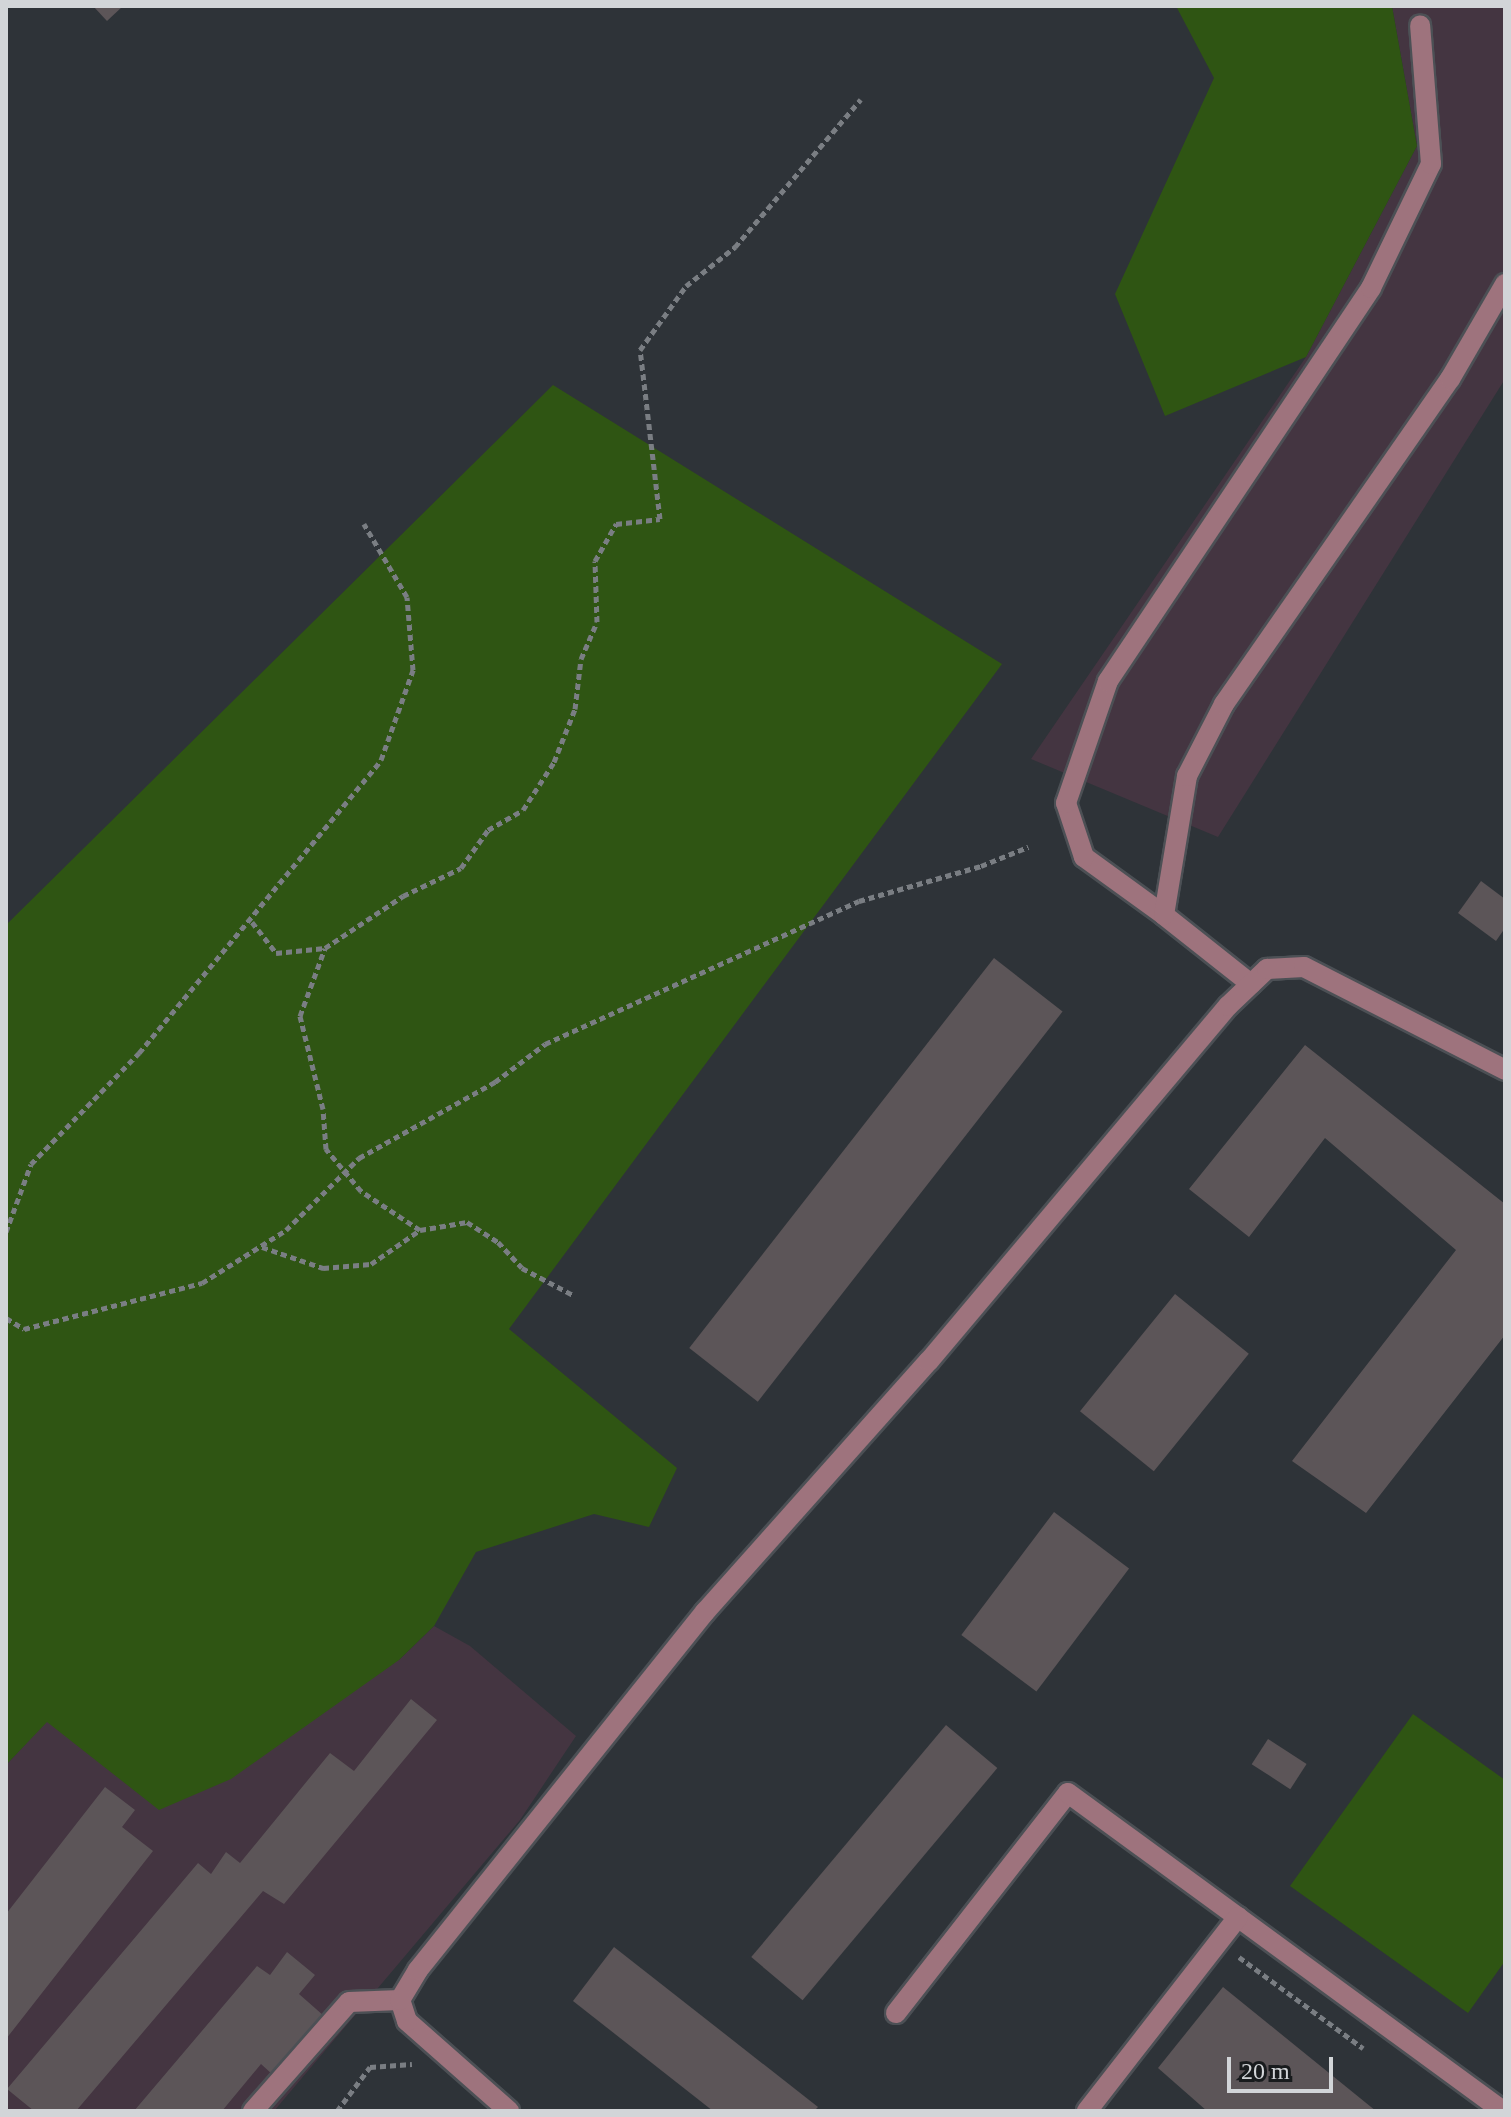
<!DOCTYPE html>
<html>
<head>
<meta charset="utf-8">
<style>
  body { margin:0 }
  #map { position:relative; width:1511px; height:2117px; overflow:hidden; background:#2e3338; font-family:"Times New Roman",serif }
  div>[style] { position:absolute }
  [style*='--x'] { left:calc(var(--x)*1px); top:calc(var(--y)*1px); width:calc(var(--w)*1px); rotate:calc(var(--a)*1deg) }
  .industrial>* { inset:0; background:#443541 }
  .green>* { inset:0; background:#2f5513 }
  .building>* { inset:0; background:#5c5558; transform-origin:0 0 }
  .path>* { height:5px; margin-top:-2.5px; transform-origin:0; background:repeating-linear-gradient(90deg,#7a7e83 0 6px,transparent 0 10px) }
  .roads { filter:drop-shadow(2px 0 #4c5055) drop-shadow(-2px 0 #4c5055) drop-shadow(0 2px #4c5055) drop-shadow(0 -2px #4c5055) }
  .minor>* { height:20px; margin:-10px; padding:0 10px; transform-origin:10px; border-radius:10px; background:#9e737d }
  span { translate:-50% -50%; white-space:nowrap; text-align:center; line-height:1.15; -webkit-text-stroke:6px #181b1d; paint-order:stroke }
  .frame { position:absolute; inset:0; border:8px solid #d2d5d8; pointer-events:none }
  .scale { position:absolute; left:1227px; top:2057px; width:106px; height:36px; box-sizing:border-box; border:4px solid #d2d5d8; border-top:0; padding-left:10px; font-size:24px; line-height:28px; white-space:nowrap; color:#d2d5d8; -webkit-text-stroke:6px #181b1d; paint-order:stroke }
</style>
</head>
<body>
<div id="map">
  <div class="industrial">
    <i style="clip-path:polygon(1392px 6px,1505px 6px,1505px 379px,1218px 837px,1031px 759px,1306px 357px,1417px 146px)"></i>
    <i style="clip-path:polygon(434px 1626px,470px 1646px,576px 1736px,520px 1820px,274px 2111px,6px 2111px,6px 1765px,47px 1721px,399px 1660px)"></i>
  </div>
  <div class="green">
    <i style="clip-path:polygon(1176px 6px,1392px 6px,1417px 146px,1306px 357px,1165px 416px,1115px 294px,1214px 78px)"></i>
    <i style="clip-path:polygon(553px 385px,1002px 664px,509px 1329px,677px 1468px,649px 1527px,594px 1514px,476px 1552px,434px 1626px,399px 1660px,231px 1779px,159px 1810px,47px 1722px,6px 1765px,6px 925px)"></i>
    <i style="clip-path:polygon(1413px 1714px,1505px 1780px,1505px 1961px,1468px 2013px,1290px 1886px)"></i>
  </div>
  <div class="building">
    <i style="clip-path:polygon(93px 6px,123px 6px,107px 21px)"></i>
    <i style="clip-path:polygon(1481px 881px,1505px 899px,1505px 928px,1496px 941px,1458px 913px)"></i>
    <i style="left:994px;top:958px;width:87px;height:495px;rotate:38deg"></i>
    <i style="clip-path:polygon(1305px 1045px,1505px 1204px,1505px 1335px,1366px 1513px,1292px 1461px,1456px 1250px,1325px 1138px,1249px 1237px,1189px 1189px)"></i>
    <i style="left:1175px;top:1294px;width:95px;height:151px;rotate:39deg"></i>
    <i style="left:1054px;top:1512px;width:94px;height:154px;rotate:37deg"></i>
    <i style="clip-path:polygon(411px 1699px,437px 1720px,284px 1904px,263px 1891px,76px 2111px,34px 2111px,7px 2089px,198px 1863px,211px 1874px,226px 1852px,240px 1863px,330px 1753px,354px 1771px)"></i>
    <i style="left:946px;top:1725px;width:67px;height:303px;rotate:40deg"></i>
    <i style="left:1268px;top:1739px;width:46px;height:30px;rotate:33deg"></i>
    <i style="clip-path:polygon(105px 1787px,135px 1810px,122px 1827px,153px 1851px,6px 2039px,6px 1914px)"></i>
    <i style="clip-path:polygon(614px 1947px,818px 2107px,814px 2111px,713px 2111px,573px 2001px)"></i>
    <i style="clip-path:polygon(287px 1952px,315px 1975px,299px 1994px,324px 2016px,273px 2075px,261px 2064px,222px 2111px,134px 2111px,257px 1966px,270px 1975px)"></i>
    <i style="clip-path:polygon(1223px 1987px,1376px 2111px,1207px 2111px,1158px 2068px)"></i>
  </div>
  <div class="path">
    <i style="--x:252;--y:922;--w:39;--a:52"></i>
    <i style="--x:276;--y:953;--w:49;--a:-5.8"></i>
    <i style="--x:420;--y:1230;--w:71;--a:-146.5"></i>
    <i style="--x:361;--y:1191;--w:55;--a:-129.8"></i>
    <i style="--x:326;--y:1149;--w:40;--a:-94.3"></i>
    <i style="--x:323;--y:1109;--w:96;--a:-103.9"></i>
    <i style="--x:300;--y:1016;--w:72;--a:-69.8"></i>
    <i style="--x:325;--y:948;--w:94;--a:-33.7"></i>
    <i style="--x:403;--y:896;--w:64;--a:-25.8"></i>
    <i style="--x:461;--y:868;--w:47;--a:-54.6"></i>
    <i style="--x:488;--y:830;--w:40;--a:-29.7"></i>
    <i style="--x:523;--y:810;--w:57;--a:-57.1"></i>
    <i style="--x:554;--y:762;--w:57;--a:-68.4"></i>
    <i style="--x:575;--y:709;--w:50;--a:-83.2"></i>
    <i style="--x:581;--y:659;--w:40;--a:-66.6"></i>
    <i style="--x:597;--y:622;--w:61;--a:-91.9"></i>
    <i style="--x:595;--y:561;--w:43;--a:-60.4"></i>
    <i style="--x:616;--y:524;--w:44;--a:-6.5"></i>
    <i style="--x:660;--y:519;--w:170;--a:-96.7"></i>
    <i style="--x:640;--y:350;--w:79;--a:-54.3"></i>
    <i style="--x:686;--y:286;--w:63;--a:-38.5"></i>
    <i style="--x:735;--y:247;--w:194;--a:-49.6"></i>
    <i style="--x:6;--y:1232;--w:72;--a:-69.8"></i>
    <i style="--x:31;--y:1164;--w:155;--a:-45.8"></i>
    <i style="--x:139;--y:1053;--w:380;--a:-50.4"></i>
    <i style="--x:381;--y:760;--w:96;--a:-70.4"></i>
    <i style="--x:413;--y:670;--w:73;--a:-94.7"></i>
    <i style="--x:407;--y:597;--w:85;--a:-120.5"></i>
    <i style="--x:262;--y:1247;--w:65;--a:19"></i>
    <i style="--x:323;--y:1268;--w:48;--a:-4.8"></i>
    <i style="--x:371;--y:1264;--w:60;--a:-34.8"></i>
    <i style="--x:420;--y:1230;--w:48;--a:-9.7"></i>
    <i style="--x:467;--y:1222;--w:37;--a:33"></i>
    <i style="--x:498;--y:1242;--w:35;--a:47"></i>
    <i style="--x:522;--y:1268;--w:58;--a:27.9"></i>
    <i style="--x:6;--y:1318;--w:21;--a:31"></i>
    <i style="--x:24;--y:1329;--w:184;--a:-14.5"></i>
    <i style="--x:202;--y:1283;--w:99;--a:-32.2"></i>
    <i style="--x:286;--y:1230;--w:103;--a:-44.6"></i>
    <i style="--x:359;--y:1158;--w:156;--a:-29.2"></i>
    <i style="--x:495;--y:1082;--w:63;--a:-37.2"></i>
    <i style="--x:545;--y:1044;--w:345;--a:-24.5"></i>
    <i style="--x:859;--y:901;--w:127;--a:-16"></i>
    <i style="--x:981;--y:866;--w:51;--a:-22"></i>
    <i style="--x:1239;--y:1957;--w:154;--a:36.3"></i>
    <i style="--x:337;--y:2111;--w:55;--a:-53.1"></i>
    <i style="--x:370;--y:2067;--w:42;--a:-4.1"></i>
  </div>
  <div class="roads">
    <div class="minor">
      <i style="--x:1164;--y:915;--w:99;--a:-144.1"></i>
      <i style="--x:1084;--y:857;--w:57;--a:-108.4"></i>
      <i style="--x:1066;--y:803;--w:129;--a:-71"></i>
      <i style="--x:1108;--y:681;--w:473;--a:-56.2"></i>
      <i style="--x:1371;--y:288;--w:138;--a:-64.2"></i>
      <i style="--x:1431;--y:164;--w:139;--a:-94.5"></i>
      <i style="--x:1251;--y:984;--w:111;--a:-141.6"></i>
      <i style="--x:1164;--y:915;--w:141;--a:-80.6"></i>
      <i style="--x:1187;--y:776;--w:81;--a:-62.8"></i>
      <i style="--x:1224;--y:704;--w:396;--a:-55.2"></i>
      <i style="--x:1450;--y:379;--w:110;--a:-59.9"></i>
      <i style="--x:896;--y:2013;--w:279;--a:-52"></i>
      <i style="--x:1068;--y:1793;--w:539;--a:36.17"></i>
      <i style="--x:253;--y:2111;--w:145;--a:-48.6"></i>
      <i style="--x:349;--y:2002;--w:51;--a:-2.2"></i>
      <i style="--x:509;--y:2111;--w:136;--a:-138.6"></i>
      <i style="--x:407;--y:2021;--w:22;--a:-108"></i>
      <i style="--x:400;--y:2000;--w:35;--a:-59"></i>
      <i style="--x:418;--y:1970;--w:459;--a:-51.3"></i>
      <i style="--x:705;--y:1612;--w:336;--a:-48.3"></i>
      <i style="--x:929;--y:1361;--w:464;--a:-49.9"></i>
      <i style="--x:1228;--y:1006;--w:54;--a:-43.5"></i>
      <i style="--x:1267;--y:969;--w:37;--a:-3"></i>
      <i style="--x:1304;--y:967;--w:226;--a:27.1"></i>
      <i style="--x:1087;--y:2111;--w:246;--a:-52.1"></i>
    </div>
  </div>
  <div class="frame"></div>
  <div class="scale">20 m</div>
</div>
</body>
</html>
